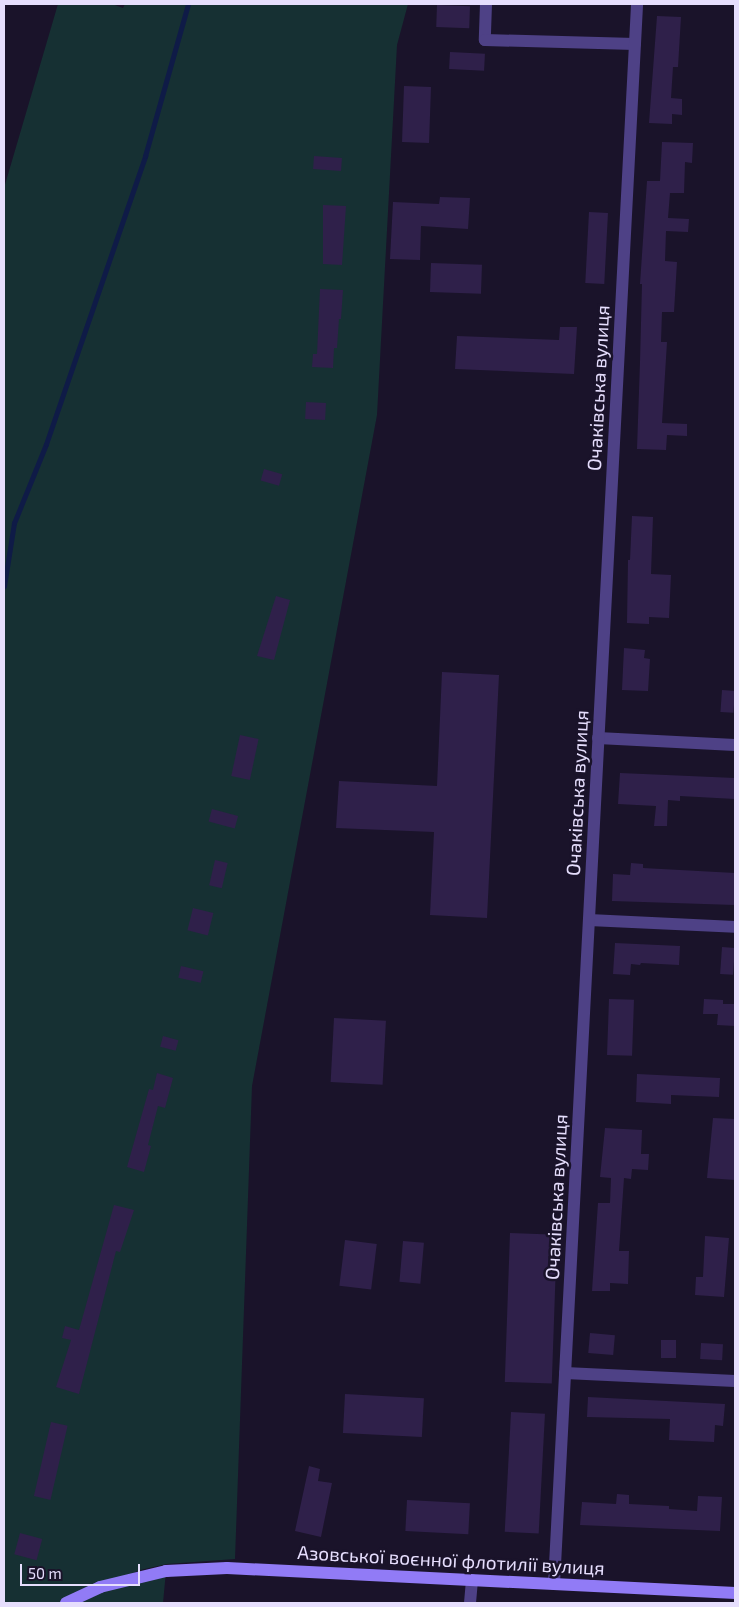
<!DOCTYPE html>
<html>
<head>
<meta charset="utf-8">
<style>
  body { margin:0 }
  #map { position:relative; width:739px; height:1607px; overflow:hidden; background:#1a132a; font-family:"Exo 2",sans-serif }
  div>[style] { position:absolute }
  [style*='--x'] { left:calc(var(--x)*1px); top:calc(var(--y)*1px); width:calc(var(--w)*1px); rotate:calc(var(--a)*1deg) }
  .green>* { inset:0; background:#163033 }
  .stream>* { height:5px; margin:-2.5px; padding:0 2.5px; transform-origin:2.5px; border-radius:2.5px; background:#0f1b47 }
  .building>* { inset:0; background:#2f204a; transform-origin:0 0 }
  .street>* { height:12px; margin:-6px; padding:0 6px; transform-origin:6px; border-radius:6px; background:#4e4186 }
  .secondary>* { height:12px; margin:-6px; padding:0 6px; transform-origin:6px; border-radius:6px; background:#917bf6 }
  span { translate:-50% -50%; white-space:nowrap; text-align:center; line-height:1.15; -webkit-text-stroke:5px #1a132a; paint-order:stroke }
  .street-label { font-size:19px; color:#e6defd }
  .frame { position:absolute; inset:0; border:5px solid #e6defd; pointer-events:none }
  .scale { position:absolute; left:20px; top:1564px; width:120px; height:22px; box-sizing:border-box; border:2px solid #e6defd; border-top:0; padding-left:6px; font-size:15px; line-height:18px; white-space:nowrap; color:#e6defd; -webkit-text-stroke:4px #1a132a; paint-order:stroke }
</style>
</head>
<body>
<div id="map">
  <div class="green">
    <i style="clip-path:polygon(58px 4px,112px 4px,123px 8px,125px 4px,408px 4px,397px 45px,377px 415px,252px 1086px,235px 1559px,167px 1564px,140px 1570px,104px 1586px,166px 1571px,163px 1603px,4px 1603px,4px 188px)"></i>
  </div>
  <div class="stream">
    <i style="--x:4;--y:586;--w:64;--a:-81"></i>
    <i style="--x:14;--y:523;--w:85;--a:-67.9"></i>
    <i style="--x:46;--y:444;--w:305;--a:-71"></i>
    <i style="--x:145;--y:156;--w:158;--a:-74.2"></i>
  </div>
  <div class="building">
    <i style="left:437px;top:5px;width:33px;height:22px;rotate:2deg"></i>
    <i style="clip-path:polygon(657px 16px,681px 17px,678px 67px,673px 67px,671px 98px,682px 99px,682px 115px,672px 114px,672px 124px,649px 123px)"></i>
    <i style="left:450px;top:52px;width:35px;height:17px;rotate:3deg"></i>
    <i style="left:404px;top:86px;width:27px;height:56px;rotate:2deg"></i>
    <i style="clip-path:polygon(662px 142px,693px 143px,692px 163px,685px 162px,684px 193px,670px 193px,668px 218px,689px 219px,688px 232px,666px 231px,665px 261px,677px 262px,674px 312px,662px 312px,661px 342px,667px 342px,662px 423px,687px 424px,687px 436px,667px 435px,666px 450px,637px 449px,640px 362px,642px 284px,640px 284px,647px 181px,660px 181px)"></i>
    <i style="left:314px;top:156px;width:28px;height:13px;rotate:4deg"></i>
    <i style="clip-path:polygon(440px 197px,470px 198px,468px 229px,421px 226px,420px 260px,390px 259px,393px 202px,439px 204px)"></i>
    <i style="clip-path:polygon(323px 205px,346px 206px,342px 265px,323px 264px)"></i>
    <i style="left:589px;top:212px;width:19px;height:71px;rotate:3deg"></i>
    <i style="left:431px;top:263px;width:51px;height:29px;rotate:2deg"></i>
    <i style="clip-path:polygon(320px 289px,343px 290px,341px 319px,339px 319px,337px 348px,334px 348px,333px 368px,312px 367px,313px 354px,317px 354px)"></i>
    <i style="clip-path:polygon(560px 327px,577px 327px,574px 374px,455px 369px,457px 336px,559px 340px)"></i>
    <i style="left:306px;top:402px;width:20px;height:17px;rotate:3deg"></i>
    <i style="left:264px;top:469px;width:19px;height:12px;rotate:16deg"></i>
    <i style="clip-path:polygon(632px 516px,653px 517px,651px 574px,671px 575px,669px 618px,649px 617px,649px 624px,627px 623px,628px 560px,630px 560px)"></i>
    <i style="clip-path:polygon(276px 596px,290px 600px,274px 660px,257px 656px)"></i>
    <i style="clip-path:polygon(624px 648px,645px 650px,644px 658px,650px 659px,648px 691px,622px 690px)"></i>
    <i style="clip-path:polygon(442px 672px,499px 675px,487px 918px,430px 915px,434px 832px,336px 828px,339px 781px,437px 786px)"></i>
    <i style="left:722px;top:690px;width:13px;height:22px;rotate:4deg"></i>
    <i style="left:240px;top:735px;width:19px;height:42px;rotate:12deg"></i>
    <i style="clip-path:polygon(620px 773px,735px 778px,735px 799px,680px 796px,680px 801px,668px 800px,667px 826px,654px 826px,656px 806px,618px 804px)"></i>
    <i style="left:212px;top:809px;width:27px;height:13px;rotate:15deg"></i>
    <i style="left:215px;top:860px;width:13px;height:26px;rotate:13deg"></i>
    <i style="clip-path:polygon(631px 863px,643px 864px,643px 868px,735px 873px,735px 905px,612px 901px,613px 874px,630px 875px)"></i>
    <i style="left:193px;top:908px;width:21px;height:23px;rotate:14deg"></i>
    <i style="clip-path:polygon(615px 943px,680px 946px,679px 965px,641px 963px,640px 965px,631px 964px,630px 975px,613px 974px)"></i>
    <i style="left:722px;top:947px;width:13px;height:27px;rotate:4deg"></i>
    <i style="left:181px;top:966px;width:23px;height:12px;rotate:13deg"></i>
    <i style="left:609px;top:999px;width:25px;height:56px;rotate:2deg"></i>
    <i style="clip-path:polygon(704px 999px,723px 1000px,723px 1004px,735px 1004px,735px 1026px,717px 1025px,718px 1014px,703px 1014px)"></i>
    <i style="left:334px;top:1018px;width:52px;height:64px;rotate:3deg"></i>
    <i style="left:163px;top:1036px;width:16px;height:11px;rotate:15deg"></i>
    <i style="clip-path:polygon(157px 1073px,173px 1078px,165px 1108px,158px 1106px,148px 1145px,151px 1146px,144px 1172px,127px 1167px,149px 1089px,153px 1090px)"></i>
    <i style="clip-path:polygon(637px 1074px,720px 1078px,719px 1097px,671px 1095px,671px 1104px,636px 1102px)"></i>
    <i style="clip-path:polygon(713px 1118px,735px 1119px,735px 1180px,707px 1178px)"></i>
    <i style="clip-path:polygon(605px 1128px,642px 1130px,641px 1154px,649px 1154px,648px 1170px,632px 1169px,631px 1179px,624px 1178px,619px 1251px,629px 1251px,628px 1284px,610px 1283px,610px 1291px,592px 1291px,598px 1203px,610px 1203px,611px 1178px,600px 1177px)"></i>
    <i style="clip-path:polygon(114px 1205px,134px 1210px,120px 1252px,116px 1251px,79px 1394px,56px 1387px,71px 1340px,62px 1338px,65px 1326px,79px 1330px)"></i>
    <i style="left:510px;top:1233px;width:47px;height:149px;rotate:2deg"></i>
    <i style="clip-path:polygon(705px 1236px,729px 1238px,724px 1297px,695px 1295px,696px 1277px,703px 1277px)"></i>
    <i style="left:345px;top:1240px;width:32px;height:46px;rotate:7deg"></i>
    <i style="left:403px;top:1241px;width:21px;height:41px;rotate:5deg"></i>
    <i style="left:590px;top:1333px;width:25px;height:20px;rotate:5deg"></i>
    <i style="left:661px;top:1340px;width:15px;height:18px"></i>
    <i style="left:701px;top:1343px;width:22px;height:16px;rotate:3deg"></i>
    <i style="left:345px;top:1394px;width:79px;height:39px;rotate:3deg"></i>
    <i style="clip-path:polygon(588px 1397px,725px 1404px,723px 1426px,715px 1425px,714px 1442px,669px 1440px,670px 1419px,587px 1417px)"></i>
    <i style="left:511px;top:1412px;width:34px;height:120px;rotate:3deg"></i>
    <i style="left:51px;top:1422px;width:17px;height:76px;rotate:13deg"></i>
    <i style="clip-path:polygon(309px 1466px,320px 1469px,318px 1481px,332px 1483px,321px 1537px,295px 1531px)"></i>
    <i style="clip-path:polygon(617px 1494px,629px 1495px,629px 1504px,669px 1506px,669px 1509px,697px 1511px,698px 1496px,722px 1497px,720px 1531px,580px 1525px,582px 1502px,616px 1504px)"></i>
    <i style="left:407px;top:1500px;width:63px;height:31px;rotate:3deg"></i>
    <i style="left:20px;top:1533px;width:23px;height:22px;rotate:15deg"></i>
  </div>
  <div class="street">
    <i style="--x:486;--y:4;--w:36;--a:92"></i>
    <i style="--x:485;--y:40;--w:150;--a:1.5"></i>
    <i style="--x:598;--y:738;--w:137;--a:2.9"></i>
    <i style="--x:589;--y:920;--w:146;--a:2.7"></i>
    <i style="--x:565;--y:1373;--w:170;--a:2.7"></i>
    <i style="--x:554;--y:1584;--w:1582;--a:-86.99"></i>
    <i style="--x:470;--y:1603;--w:23;--a:-85"></i>
  </div>
  <div class="secondary">
    <i style="--x:66;--y:1603;--w:38;--a:-25"></i>
    <i style="--x:100;--y:1587;--w:68;--a:-13.6"></i>
    <i style="--x:166;--y:1571;--w:61;--a:-2.8"></i>
    <i style="--x:227;--y:1568;--w:509;--a:2.82"></i>
  </div>
  <div class="street-label">
    <span style="left:598px;top:388px;rotate:-87deg">Очаківська вулиця</span>
    <span style="left:577px;top:793px;rotate:-87deg">Очаківська вулиця</span>
    <span style="left:556px;top:1197px;rotate:-87deg">Очаківська вулиця</span>
    <span style="left:451px;top:1560px;rotate:3deg">Азовської воєнної флотилії вулиця</span>
  </div>
  <div class="frame"></div>
  <div class="scale">50 m</div>
</div>
</body>
</html>
